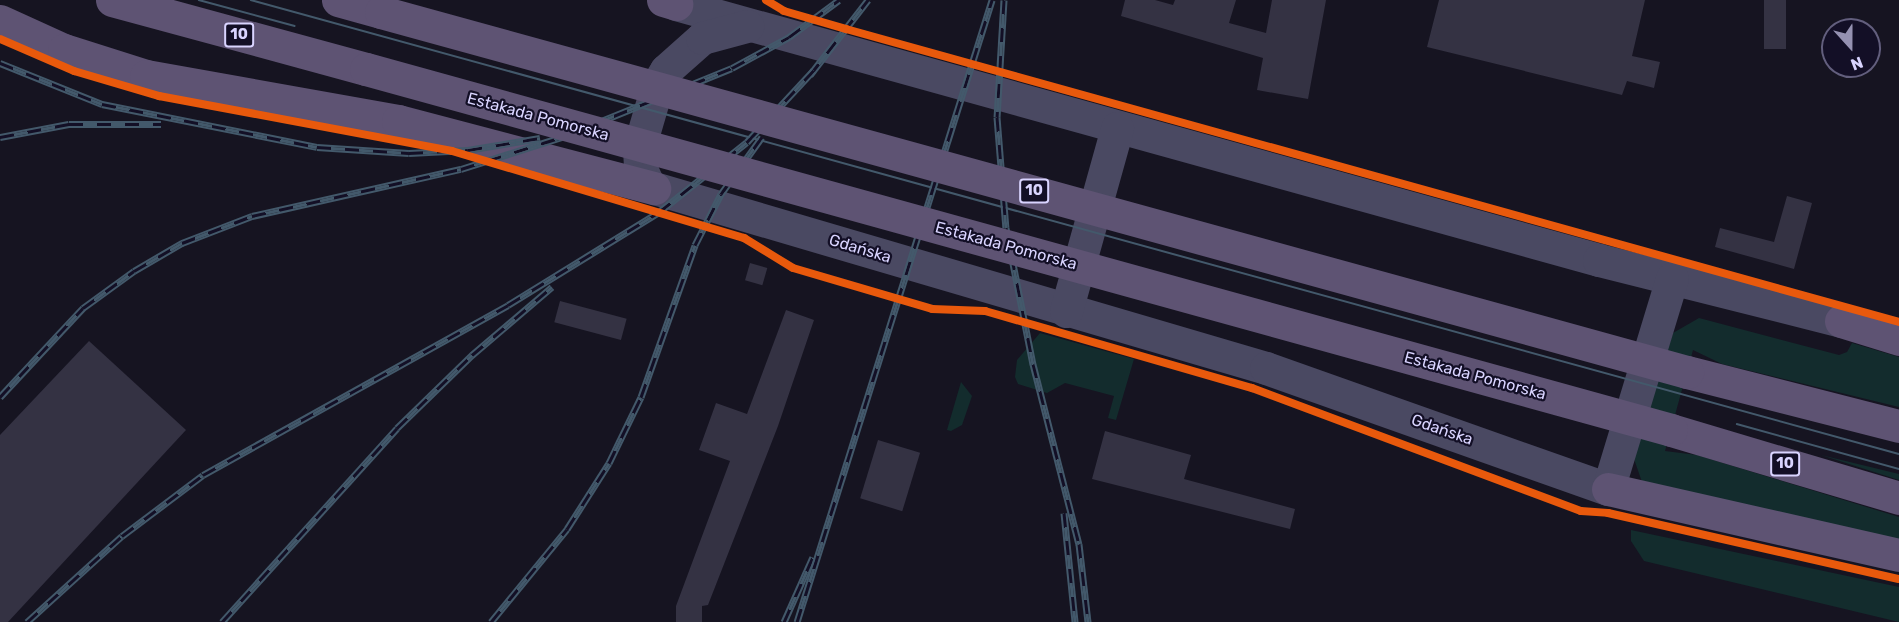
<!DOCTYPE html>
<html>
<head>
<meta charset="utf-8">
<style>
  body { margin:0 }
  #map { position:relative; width:1899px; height:622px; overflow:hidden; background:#161421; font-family:Rubik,sans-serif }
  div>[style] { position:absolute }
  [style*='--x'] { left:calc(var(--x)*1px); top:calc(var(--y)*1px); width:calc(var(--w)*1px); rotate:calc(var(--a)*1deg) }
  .green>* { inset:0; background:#132c2d }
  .building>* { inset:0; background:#343243; transform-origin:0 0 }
  .minor>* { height:33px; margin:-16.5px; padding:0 16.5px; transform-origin:16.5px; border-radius:16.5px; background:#4a4962 }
  .major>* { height:33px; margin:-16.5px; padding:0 16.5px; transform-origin:16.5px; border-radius:16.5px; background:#5e5373 }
  .tram>* { height:1.5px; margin:-0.75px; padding:0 0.75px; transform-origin:0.75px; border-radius:0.75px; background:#43596b }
  .rail>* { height:7px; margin-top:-3.5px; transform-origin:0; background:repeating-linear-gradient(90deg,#130f26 0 14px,#43596b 0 28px); box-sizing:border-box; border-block:2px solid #43596b }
  .major-bridge>* { height:33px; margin:-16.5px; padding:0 16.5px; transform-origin:16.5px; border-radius:16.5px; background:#5e5373 }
  .cycleway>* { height:8px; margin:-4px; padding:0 4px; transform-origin:4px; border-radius:4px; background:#e8590c }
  span { translate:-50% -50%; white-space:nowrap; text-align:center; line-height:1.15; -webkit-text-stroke:4.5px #130f26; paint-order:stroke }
  .shield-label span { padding:2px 4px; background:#130f26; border:2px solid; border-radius:4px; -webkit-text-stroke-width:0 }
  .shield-label { font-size:15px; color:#d9d4ff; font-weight:700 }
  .street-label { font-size:16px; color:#d9d4ff }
  .north { position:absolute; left:1821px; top:18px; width:60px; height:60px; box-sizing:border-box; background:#130f26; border:2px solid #625e7d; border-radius:50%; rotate:159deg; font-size:16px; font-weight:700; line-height:24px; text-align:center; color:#d9d4ff }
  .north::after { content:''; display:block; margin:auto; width:21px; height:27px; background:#9591b1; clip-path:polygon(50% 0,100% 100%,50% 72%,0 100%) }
</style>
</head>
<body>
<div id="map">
  <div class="green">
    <i style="clip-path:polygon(1699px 318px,1839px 355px,1847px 352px,1852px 343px,1899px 357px,1899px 407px,1722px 364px,1693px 350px,1665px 451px,1697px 455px,1899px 517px,1899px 543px,1642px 482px,1633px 456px,1673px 333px)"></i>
    <i style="clip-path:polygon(1040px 333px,1134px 359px,1116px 420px,1108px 418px,1114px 396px,1065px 383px,1047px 393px,1018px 384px,1015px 377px,1017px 360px)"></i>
    <i style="clip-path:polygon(961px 382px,972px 396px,962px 425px,951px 431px,947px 430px)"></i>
    <i style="clip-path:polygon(1821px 455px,1899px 474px,1899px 480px)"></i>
    <i style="clip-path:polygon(1631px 530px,1899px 587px,1899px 622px,1644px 561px,1631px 541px)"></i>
  </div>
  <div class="building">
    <i style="clip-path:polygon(1125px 0,1155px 0,1173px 5px,1175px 0,1236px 0,1229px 23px,1266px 33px,1272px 0,1326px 0,1308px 99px,1257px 90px,1263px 58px,1121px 16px)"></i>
    <i style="clip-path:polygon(1439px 0,1645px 0,1632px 56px,1660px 62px,1654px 88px,1627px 81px,1622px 95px,1427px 47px)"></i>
    <i style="left:1764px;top:0;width:22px;height:49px"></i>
    <i style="clip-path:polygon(1787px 196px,1812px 203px,1794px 269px,1715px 247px,1720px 228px,1774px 242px)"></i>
    <i style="left:750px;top:263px;width:18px;height:18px;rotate:16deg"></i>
    <i style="left:560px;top:301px;width:69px;height:22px;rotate:15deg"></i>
    <i style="clip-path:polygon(786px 310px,814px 320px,778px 426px,708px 605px,702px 606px,702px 622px,676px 622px,676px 606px,730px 461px,699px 450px,716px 403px,747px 414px)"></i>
    <i style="clip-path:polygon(89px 341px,186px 430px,8px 622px,0 622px,0 435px)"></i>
    <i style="clip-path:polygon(1105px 431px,1191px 455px,1184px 479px,1295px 509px,1290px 529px,1092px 479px)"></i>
    <i style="left:878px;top:440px;width:44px;height:61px;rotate:17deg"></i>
  </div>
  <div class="minor">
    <i style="--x:676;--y:4;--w:958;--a:15.5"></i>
    <i style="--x:1599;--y:260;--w:250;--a:14.1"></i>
    <i style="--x:649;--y:186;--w:21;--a:-115"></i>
    <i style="--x:640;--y:167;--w:19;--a:-93"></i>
    <i style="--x:639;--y:148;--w:68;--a:-73.7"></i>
    <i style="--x:658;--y:83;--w:15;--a:-58"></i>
    <i style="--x:666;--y:70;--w:48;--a:-41.6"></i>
    <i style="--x:702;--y:38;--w:47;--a:-14.9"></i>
    <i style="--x:654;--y:188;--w:638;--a:16.39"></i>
    <i style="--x:1266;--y:368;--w:363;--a:19.5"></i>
    <i style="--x:1608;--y:489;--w:220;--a:-73.1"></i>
    <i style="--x:1066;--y:311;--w:190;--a:-74.4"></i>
  </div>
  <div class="major">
    <i style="--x:112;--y:0;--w:263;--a:15.2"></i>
    <i style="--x:338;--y:0;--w:45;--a:15.6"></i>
    <i style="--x:663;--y:0;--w:14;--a:17"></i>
    <i style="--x:0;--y:21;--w:70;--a:24.4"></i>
    <i style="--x:64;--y:50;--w:86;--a:17.6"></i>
    <i style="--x:146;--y:76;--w:256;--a:10.1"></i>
    <i style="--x:398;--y:121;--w:265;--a:14.7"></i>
    <i style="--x:1841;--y:321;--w:61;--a:17.2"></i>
    <i style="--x:1687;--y:372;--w:219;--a:14.3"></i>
    <i style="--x:1671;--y:430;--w:238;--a:16.6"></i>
    <i style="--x:1608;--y:489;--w:298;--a:12.8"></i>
  </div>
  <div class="tram">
    <i style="--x:199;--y:0;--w:99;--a:15.2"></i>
    <i style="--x:251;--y:0;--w:1709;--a:15.4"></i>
    <i style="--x:1737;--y:424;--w:168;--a:15.5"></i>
  </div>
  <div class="rail">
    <i style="--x:1004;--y:0;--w:117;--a:93.4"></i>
    <i style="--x:997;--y:117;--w:111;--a:85.4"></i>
    <i style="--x:1006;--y:228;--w:139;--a:78.8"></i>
    <i style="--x:1033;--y:364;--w:186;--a:75.7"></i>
    <i style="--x:1079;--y:544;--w:79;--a:83.4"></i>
    <i style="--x:0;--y:63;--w:110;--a:21.9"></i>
    <i style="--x:102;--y:104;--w:219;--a:11.3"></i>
    <i style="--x:317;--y:147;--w:92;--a:3.7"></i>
    <i style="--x:409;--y:153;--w:59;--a:-2.9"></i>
    <i style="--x:468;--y:150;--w:73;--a:-9.5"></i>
    <i style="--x:810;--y:75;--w:95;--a:-52.3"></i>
    <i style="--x:0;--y:137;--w:70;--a:-10.7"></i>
    <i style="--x:69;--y:124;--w:92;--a:0"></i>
    <i style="--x:0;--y:397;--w:122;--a:-47"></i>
    <i style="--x:83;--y:308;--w:63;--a:-36"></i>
    <i style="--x:134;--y:271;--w:56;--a:-30.3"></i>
    <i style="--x:182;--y:243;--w:75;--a:-21.1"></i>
    <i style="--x:252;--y:216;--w:214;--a:-12.7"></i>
    <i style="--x:461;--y:169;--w:106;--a:-17.6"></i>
    <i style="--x:562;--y:137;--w:183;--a:-22.1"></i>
    <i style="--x:732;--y:68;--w:65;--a:-28.5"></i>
    <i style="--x:789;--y:37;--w:62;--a:-36.5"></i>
    <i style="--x:1064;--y:513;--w:110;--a:84.2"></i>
    <i style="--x:27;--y:622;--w:128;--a:-42.2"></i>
    <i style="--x:122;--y:536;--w:101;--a:-37"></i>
    <i style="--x:203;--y:475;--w:349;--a:-29.1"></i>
    <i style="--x:508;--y:305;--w:177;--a:-31.6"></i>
    <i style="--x:659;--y:212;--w:112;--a:-38.5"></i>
    <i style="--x:747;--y:142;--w:98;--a:-47.1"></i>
    <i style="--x:222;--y:622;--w:261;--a:-47.9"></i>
    <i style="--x:397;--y:428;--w:105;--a:-44.2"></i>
    <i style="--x:472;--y:355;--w:105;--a:-40.4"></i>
    <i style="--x:491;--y:622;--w:120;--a:-50.7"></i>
    <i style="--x:567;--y:529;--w:78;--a:-57.5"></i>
    <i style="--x:609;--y:463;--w:73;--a:-64.1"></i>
    <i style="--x:641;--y:397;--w:161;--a:-70.4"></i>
    <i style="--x:695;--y:245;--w:57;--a:-63"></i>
    <i style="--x:721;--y:194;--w:70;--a:-54.3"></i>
    <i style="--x:784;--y:622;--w:71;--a:-66"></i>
    <i style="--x:797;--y:622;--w:652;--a:-72.59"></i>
  </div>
  <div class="major-bridge">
    <i style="--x:381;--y:12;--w:1355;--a:15.41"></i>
    <i style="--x:366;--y:69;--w:1354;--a:15.46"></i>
  </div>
  <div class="cycleway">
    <i style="--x:766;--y:0;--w:21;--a:31"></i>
    <i style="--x:784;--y:11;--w:65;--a:16.2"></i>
    <i style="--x:846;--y:29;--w:1093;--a:15.55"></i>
    <i style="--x:0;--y:39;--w:81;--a:23.4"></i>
    <i style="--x:74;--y:71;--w:89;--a:16.4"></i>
    <i style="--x:159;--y:96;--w:298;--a:10.6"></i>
    <i style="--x:452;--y:151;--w:305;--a:16.6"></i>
    <i style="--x:744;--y:238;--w:57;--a:31.5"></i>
    <i style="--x:793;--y:268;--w:145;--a:16.4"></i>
    <i style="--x:932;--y:309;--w:53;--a:2.2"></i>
    <i style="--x:985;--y:311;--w:278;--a:16.1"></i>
    <i style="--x:1252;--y:388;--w:351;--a:20.5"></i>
    <i style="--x:1581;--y:511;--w:27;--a:4"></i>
    <i style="--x:1608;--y:513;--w:298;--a:12.8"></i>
  </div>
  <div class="shield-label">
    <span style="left:239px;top:35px">10</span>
    <span style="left:1034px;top:191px">10</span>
    <span style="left:1785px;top:464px">10</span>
  </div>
  <div class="street-label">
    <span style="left:538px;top:117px;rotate:15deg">Estakada Pomorska</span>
    <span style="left:1006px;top:246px;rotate:15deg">Estakada Pomorska</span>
    <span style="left:860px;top:249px;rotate:17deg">Gdańska</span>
    <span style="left:1475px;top:376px;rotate:15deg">Estakada Pomorska</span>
    <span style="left:1442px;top:430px;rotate:19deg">Gdańska</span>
  </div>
  <div class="north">N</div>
</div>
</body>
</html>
